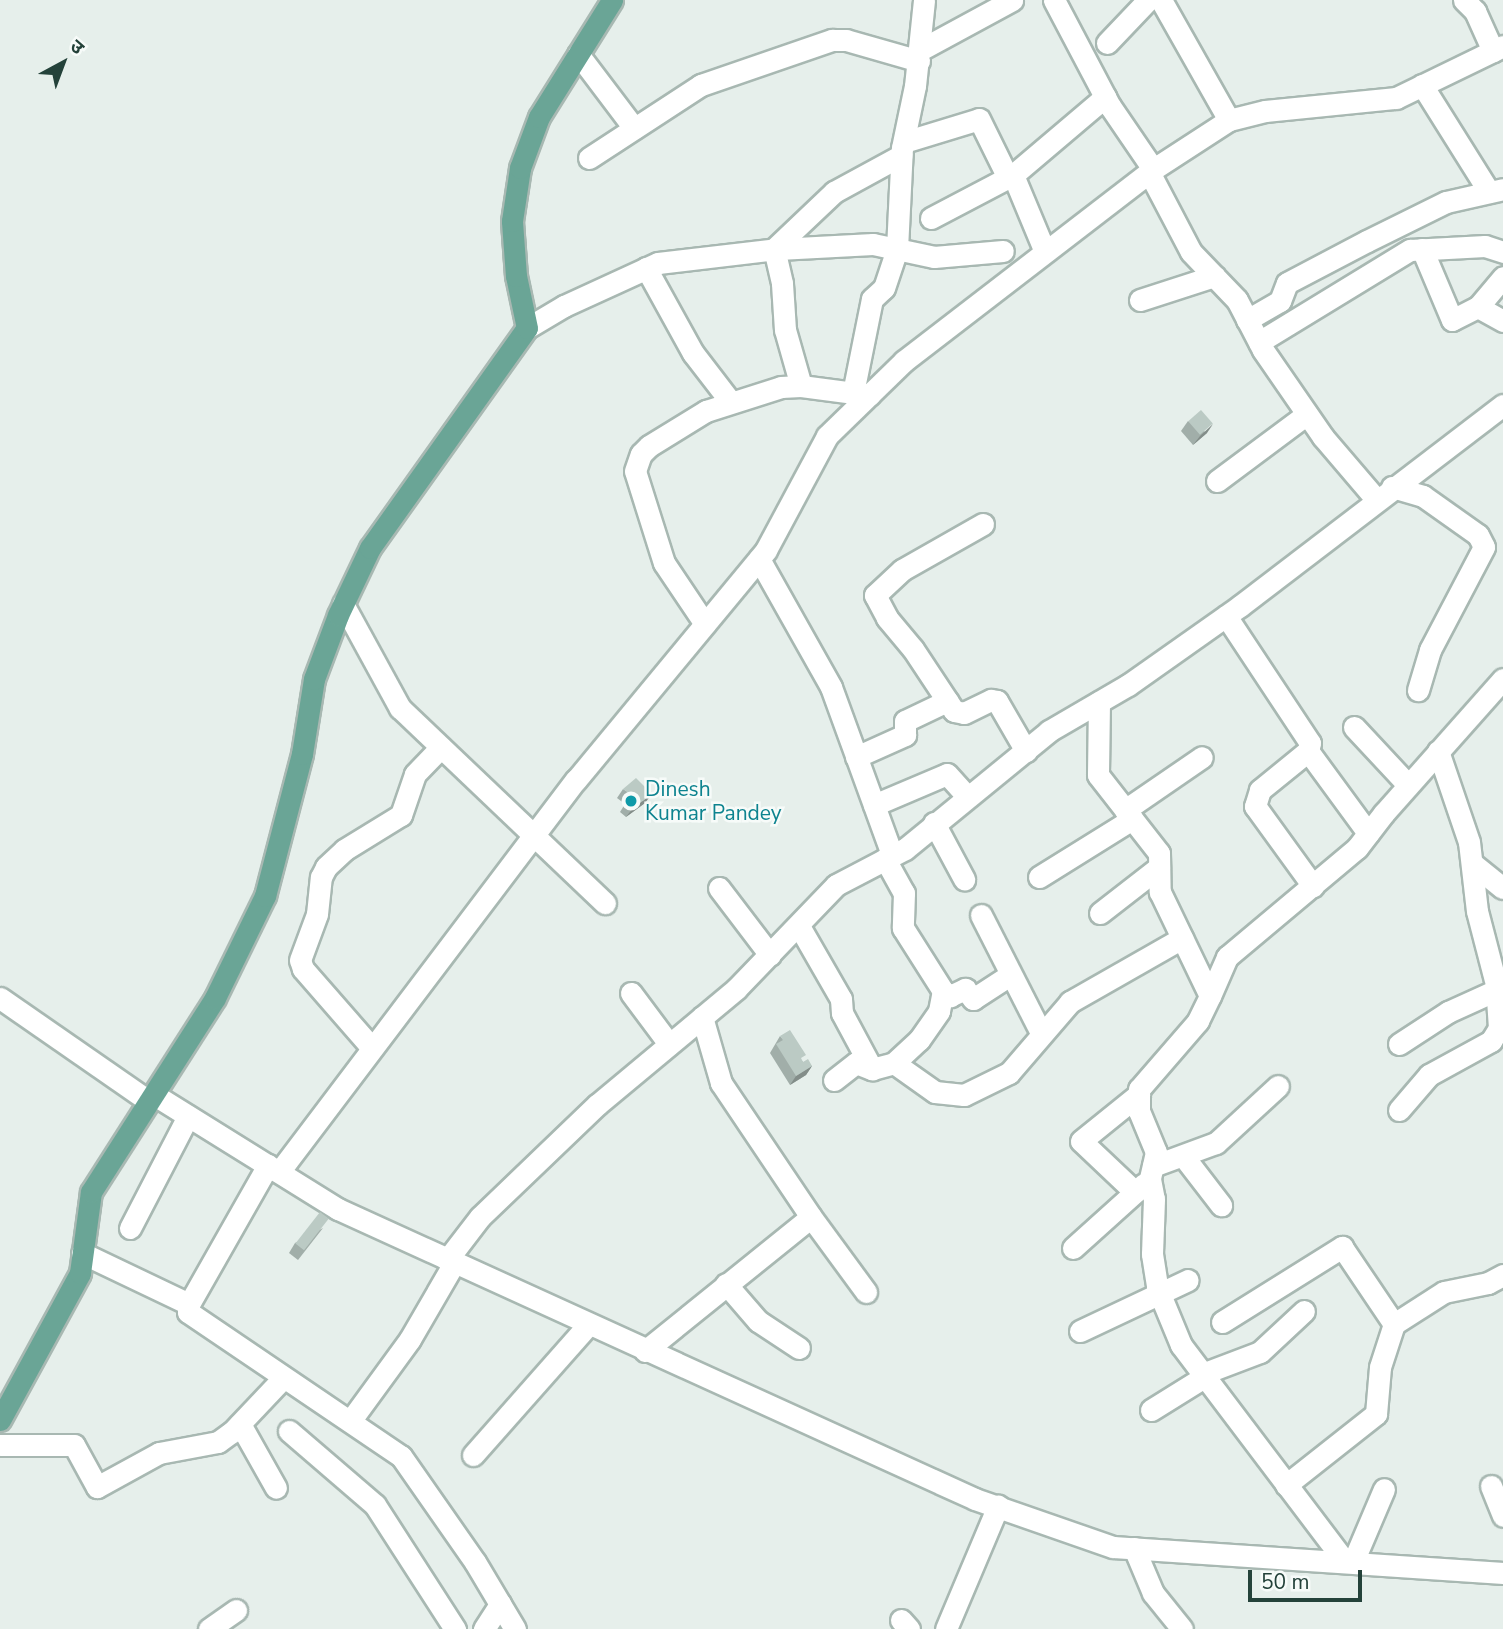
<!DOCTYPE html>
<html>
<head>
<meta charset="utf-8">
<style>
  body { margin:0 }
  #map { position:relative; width:1503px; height:1629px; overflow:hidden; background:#e6efeb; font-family:"Nunito Sans","Noto Sans Devanagari",sans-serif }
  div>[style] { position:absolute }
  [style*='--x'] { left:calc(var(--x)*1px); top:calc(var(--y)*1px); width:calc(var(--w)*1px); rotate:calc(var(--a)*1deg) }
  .roads { filter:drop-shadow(2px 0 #a8b8b2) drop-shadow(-2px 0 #a8b8b2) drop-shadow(0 2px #a8b8b2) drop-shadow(0 -2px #a8b8b2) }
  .minor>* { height:21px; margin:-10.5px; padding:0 10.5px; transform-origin:10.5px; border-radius:10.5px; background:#fff }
  .major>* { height:21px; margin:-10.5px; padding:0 10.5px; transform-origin:10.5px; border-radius:10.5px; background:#6aa596 }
  .wall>* { inset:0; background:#a1aea9 }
  .shaded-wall>* { inset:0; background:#838d89 }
  .building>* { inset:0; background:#bbcac4; transform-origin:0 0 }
  .dots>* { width:19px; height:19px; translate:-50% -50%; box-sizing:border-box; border:4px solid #f7fbf9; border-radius:50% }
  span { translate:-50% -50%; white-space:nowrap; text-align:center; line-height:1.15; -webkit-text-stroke:5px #f7fbf9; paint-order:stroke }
  .culture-label { font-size:21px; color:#0d838f }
  .left { translate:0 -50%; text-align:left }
  .north { position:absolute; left:28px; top:28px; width:70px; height:70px; -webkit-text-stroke:5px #f7fbf9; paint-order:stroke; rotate:41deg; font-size:19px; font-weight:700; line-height:28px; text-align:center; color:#24423a }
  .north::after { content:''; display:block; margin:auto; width:24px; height:32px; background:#24423a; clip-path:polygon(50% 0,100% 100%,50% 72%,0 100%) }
  .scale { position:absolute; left:1248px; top:1570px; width:114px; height:32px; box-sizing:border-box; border:4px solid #24423a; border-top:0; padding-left:9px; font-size:21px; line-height:24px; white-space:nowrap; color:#24423a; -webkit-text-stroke:5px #f7fbf9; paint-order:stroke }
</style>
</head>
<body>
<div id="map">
  <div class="roads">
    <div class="minor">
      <i style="--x:1054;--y:0;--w:120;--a:62.2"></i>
      <i style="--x:1110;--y:106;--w:76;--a:55.7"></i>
      <i style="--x:1161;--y:0;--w:138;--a:60.5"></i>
      <i style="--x:1464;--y:0;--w:16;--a:45"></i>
      <i style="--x:1475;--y:11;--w:44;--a:65.8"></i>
      <i style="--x:1107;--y:43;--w:59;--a:-46.4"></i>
      <i style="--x:920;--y:50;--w:105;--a:-28.5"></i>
      <i style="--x:578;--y:54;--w:93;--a:52.9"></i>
      <i style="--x:1422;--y:85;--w:126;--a:57.9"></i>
      <i style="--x:904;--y:142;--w:78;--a:-17"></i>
      <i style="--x:979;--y:119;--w:66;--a:63.8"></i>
      <i style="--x:589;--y:158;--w:134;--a:-33.1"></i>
      <i style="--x:701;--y:85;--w:139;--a:-19"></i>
      <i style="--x:832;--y:40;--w:14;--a:0"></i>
      <i style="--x:846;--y:40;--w:76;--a:16"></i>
      <i style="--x:1149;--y:172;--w:90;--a:62.3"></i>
      <i style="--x:1191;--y:252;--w:66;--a:46.2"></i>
      <i style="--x:1237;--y:300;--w:56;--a:62.5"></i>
      <i style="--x:1263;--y:350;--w:106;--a:55.4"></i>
      <i style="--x:1323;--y:437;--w:82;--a:49.5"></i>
      <i style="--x:1013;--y:175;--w:83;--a:67.4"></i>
      <i style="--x:931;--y:218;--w:93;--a:-27.7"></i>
      <i style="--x:1013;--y:175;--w:121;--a:-40.3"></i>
      <i style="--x:1422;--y:249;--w:77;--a:67.1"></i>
      <i style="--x:1452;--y:320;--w:29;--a:-27"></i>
      <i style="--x:1478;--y:307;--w:29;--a:29"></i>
      <i style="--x:646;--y:268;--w:97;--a:61.1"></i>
      <i style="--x:693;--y:353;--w:61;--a:52.4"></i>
      <i style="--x:1140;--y:300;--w:78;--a:-18"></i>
      <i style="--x:1478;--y:307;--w:39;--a:-50"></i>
      <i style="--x:1247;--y:320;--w:38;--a:-30"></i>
      <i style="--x:1280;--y:301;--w:19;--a:-69"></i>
      <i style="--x:1287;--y:283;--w:90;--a:-27.7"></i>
      <i style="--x:1367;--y:241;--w:88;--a:-26.3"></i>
      <i style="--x:1446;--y:202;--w:58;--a:-12.8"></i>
      <i style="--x:527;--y:328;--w:43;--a:-30.7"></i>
      <i style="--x:564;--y:306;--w:103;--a:-24.6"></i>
      <i style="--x:658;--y:263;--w:121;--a:-6.7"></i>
      <i style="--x:778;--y:249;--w:95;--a:-3"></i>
      <i style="--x:873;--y:244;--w:62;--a:12"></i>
      <i style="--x:934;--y:257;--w:69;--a:-5"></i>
      <i style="--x:1259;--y:342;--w:177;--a:-31.4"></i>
      <i style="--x:1410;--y:250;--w:75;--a:-3.1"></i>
      <i style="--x:1485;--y:246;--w:19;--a:18"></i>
      <i style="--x:801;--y:386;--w:58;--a:-105.9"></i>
      <i style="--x:785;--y:330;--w:47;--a:-93.7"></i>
      <i style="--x:782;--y:283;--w:35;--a:-103"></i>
      <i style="--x:774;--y:249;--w:83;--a:-43.5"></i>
      <i style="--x:834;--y:192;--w:77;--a:-28.6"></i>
      <i style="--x:853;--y:393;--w:96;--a:-78.6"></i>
      <i style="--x:872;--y:299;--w:16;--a:-43"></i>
      <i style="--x:884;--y:288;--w:41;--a:-71.6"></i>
      <i style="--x:897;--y:249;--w:101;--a:-87.2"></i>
      <i style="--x:902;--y:148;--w:63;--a:-78.2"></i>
      <i style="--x:915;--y:86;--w:86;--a:-84"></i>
      <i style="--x:1217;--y:481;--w:112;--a:-36.7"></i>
      <i style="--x:1392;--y:487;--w:32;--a:16"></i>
      <i style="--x:1423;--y:496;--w:67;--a:35.3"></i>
      <i style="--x:1478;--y:535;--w:13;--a:63"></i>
      <i style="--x:1484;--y:547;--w:116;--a:117.7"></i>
      <i style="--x:1430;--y:650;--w:42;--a:106.7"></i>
      <i style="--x:983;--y:524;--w:93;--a:150.4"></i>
      <i style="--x:902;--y:570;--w:37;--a:137"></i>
      <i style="--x:875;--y:595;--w:26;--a:62"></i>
      <i style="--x:887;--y:618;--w:40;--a:50"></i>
      <i style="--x:913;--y:649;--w:74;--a:56.5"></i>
      <i style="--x:954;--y:711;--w:10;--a:11"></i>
      <i style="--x:964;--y:713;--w:30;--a:-26"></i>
      <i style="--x:991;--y:700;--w:6;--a:9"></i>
      <i style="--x:997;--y:701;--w:58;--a:59.9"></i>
      <i style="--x:759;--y:559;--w:147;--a:60.6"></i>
      <i style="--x:831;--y:687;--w:179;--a:70"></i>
      <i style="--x:343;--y:604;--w:119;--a:61.3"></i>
      <i style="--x:400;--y:708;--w:283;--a:43.6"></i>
      <i style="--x:1226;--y:616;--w:152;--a:56.5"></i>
      <i style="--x:1310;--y:743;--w:8;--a:104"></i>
      <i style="--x:1308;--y:751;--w:62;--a:140.9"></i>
      <i style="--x:1260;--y:790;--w:17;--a:107"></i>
      <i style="--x:1255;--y:806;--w:99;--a:54.1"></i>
      <i style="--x:705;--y:624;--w:73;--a:-123.9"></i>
      <i style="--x:664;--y:563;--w:96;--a:-107.5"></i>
      <i style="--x:635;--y:471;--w:18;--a:-71"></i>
      <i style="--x:641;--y:454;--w:11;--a:-45"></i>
      <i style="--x:649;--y:446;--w:67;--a:-31.6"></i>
      <i style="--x:706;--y:411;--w:79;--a:-17.7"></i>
      <i style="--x:781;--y:387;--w:20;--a:-3"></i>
      <i style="--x:801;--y:386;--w:69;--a:7.5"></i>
      <i style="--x:1099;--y:702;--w:73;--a:90.8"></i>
      <i style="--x:1098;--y:775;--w:99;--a:52"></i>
      <i style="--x:1159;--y:853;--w:39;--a:89"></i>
      <i style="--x:1160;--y:892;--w:115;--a:64.3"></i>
      <i style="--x:1210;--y:996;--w:28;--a:116"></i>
      <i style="--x:1198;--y:1021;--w:90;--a:130.9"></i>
      <i style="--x:1139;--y:1089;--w:22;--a:90"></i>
      <i style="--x:1139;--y:1111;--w:44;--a:67.5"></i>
      <i style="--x:1156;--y:1152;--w:28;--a:103"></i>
      <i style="--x:1150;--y:1179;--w:20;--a:79"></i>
      <i style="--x:1154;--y:1199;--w:55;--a:92.1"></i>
      <i style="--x:1152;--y:1254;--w:33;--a:81"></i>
      <i style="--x:1157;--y:1287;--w:63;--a:67.5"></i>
      <i style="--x:1181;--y:1345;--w:272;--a:52.9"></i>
      <i style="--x:1354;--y:727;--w:79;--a:47"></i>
      <i style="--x:1308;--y:751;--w:102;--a:53.8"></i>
      <i style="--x:856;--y:757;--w:54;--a:-24.2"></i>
      <i style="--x:905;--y:735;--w:14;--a:-90"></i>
      <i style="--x:905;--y:721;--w:47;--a:-25.5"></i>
      <i style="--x:874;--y:805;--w:79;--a:-23"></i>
      <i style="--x:947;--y:774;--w:31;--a:48"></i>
      <i style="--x:1125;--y:810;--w:93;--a:-34.5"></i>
      <i style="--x:934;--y:823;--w:64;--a:61.8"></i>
      <i style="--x:885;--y:859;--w:39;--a:61"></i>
      <i style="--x:904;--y:893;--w:35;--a:92"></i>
      <i style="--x:903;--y:928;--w:75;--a:57.6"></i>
      <i style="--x:943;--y:991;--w:9;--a:36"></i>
      <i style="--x:950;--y:996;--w:17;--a:-25"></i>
      <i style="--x:965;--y:989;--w:13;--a:51"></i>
      <i style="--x:973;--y:999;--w:44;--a:-33"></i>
      <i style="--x:1473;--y:864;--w:38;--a:39"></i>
      <i style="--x:1039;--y:877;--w:110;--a:-31.9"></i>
      <i style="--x:719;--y:888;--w:84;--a:52.7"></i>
      <i style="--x:1100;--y:913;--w:75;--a:-37.9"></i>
      <i style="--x:981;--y:915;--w:132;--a:63"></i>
      <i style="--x:799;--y:926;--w:84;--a:60.1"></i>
      <i style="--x:841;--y:999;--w:14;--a:86"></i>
      <i style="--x:842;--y:1013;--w:64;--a:61.8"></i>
      <i style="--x:631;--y:993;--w:64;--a:53.3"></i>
      <i style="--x:1210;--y:996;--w:43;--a:-66.4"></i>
      <i style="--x:1227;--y:957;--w:170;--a:-40"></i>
      <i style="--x:1357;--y:848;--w:44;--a:-52.4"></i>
      <i style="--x:1384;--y:813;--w:179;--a:-48.4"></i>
      <i style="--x:0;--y:998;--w:181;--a:34.7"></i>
      <i style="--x:702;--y:1017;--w:69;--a:73.9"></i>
      <i style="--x:721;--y:1083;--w:161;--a:56.1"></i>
      <i style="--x:811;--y:1217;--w:93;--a:53.7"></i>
      <i style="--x:1399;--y:1044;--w:59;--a:-33.1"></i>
      <i style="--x:1448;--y:1012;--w:60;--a:-24.4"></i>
      <i style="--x:372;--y:1048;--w:105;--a:-131.1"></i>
      <i style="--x:303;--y:969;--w:9;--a:-108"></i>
      <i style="--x:300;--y:960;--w:49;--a:-69.7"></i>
      <i style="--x:317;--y:914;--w:37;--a:-84"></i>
      <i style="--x:321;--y:877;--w:11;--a:-63"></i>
      <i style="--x:326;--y:867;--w:25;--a:-43"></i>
      <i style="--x:344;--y:850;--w:67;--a:-31.6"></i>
      <i style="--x:401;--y:815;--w:43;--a:-71.1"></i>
      <i style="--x:415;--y:774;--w:37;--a:-46"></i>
      <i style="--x:894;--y:1063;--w:50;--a:35.3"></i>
      <i style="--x:935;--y:1092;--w:29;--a:6"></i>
      <i style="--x:964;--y:1095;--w:50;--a:-26.1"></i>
      <i style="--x:1009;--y:1073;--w:94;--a:-49.3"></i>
      <i style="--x:1070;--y:1002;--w:129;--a:-29.7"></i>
      <i style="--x:834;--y:1080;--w:28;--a:-38"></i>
      <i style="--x:856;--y:1063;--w:17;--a:21"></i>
      <i style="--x:872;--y:1069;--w:23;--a:-15"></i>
      <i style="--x:894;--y:1063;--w:34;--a:-43"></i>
      <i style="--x:919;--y:1040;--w:35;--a:-55"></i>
      <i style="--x:939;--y:1011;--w:20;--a:-79"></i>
      <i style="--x:153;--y:1094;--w:218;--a:31.9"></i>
      <i style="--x:338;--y:1209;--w:700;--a:24.48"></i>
      <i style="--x:975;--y:1499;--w:146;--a:19.2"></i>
      <i style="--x:1113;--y:1547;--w:391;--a:3.8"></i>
      <i style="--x:1399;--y:1110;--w:46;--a:-49.4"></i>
      <i style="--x:1429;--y:1075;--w:71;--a:-28.7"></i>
      <i style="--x:1491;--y:1041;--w:15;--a:-58"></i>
      <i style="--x:1499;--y:1028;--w:44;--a:-93.9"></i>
      <i style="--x:1496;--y:984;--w:75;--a:-104.6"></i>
      <i style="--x:1477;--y:911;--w:69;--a:-96.6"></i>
      <i style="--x:1469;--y:842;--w:96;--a:-108.8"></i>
      <i style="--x:1184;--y:1157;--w:61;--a:52.4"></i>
      <i style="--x:268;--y:1165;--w:162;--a:119.6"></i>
      <i style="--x:188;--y:1306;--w:6;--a:90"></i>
      <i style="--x:188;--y:1312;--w:257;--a:34.1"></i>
      <i style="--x:401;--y:1456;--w:129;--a:55.1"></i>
      <i style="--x:475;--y:1562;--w:78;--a:59.2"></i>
      <i style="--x:1153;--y:1166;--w:67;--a:-20.1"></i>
      <i style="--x:1216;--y:1143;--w:84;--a:-42.6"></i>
      <i style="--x:279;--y:1172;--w:492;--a:-52.9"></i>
      <i style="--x:576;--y:780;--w:298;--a:-50.4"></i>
      <i style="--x:766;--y:550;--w:129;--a:-61.8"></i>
      <i style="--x:827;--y:436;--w:107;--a:-44.2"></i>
      <i style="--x:904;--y:361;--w:309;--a:-37.6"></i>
      <i style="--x:1149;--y:172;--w:95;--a:-33"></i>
      <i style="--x:1229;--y:120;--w:37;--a:-14"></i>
      <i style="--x:1265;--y:111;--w:132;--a:-5.7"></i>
      <i style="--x:1396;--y:98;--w:119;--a:-25.9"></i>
      <i style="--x:1135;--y:1192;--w:74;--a:-136.6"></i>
      <i style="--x:1081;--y:1141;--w:75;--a:-39"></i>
      <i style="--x:130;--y:1228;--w:126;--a:-62.6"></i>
      <i style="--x:1073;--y:1248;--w:96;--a:-42"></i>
      <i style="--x:82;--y:1253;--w:119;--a:25.5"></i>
      <i style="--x:447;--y:1260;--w:54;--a:-52.5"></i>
      <i style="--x:480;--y:1217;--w:163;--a:-43.8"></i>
      <i style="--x:598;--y:1104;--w:180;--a:-39.8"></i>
      <i style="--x:736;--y:989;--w:144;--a:-46.1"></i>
      <i style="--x:836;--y:885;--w:78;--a:-27.6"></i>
      <i style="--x:905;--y:849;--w:186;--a:-39.3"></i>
      <i style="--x:1049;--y:731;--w:91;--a:-30.2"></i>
      <i style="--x:1128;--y:685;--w:137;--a:-35.2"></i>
      <i style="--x:1240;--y:606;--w:331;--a:-37.4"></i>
      <i style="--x:726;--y:1284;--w:49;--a:49.1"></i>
      <i style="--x:758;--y:1321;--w:49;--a:33.4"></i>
      <i style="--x:1222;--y:1322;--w:142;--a:-32"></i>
      <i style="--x:1342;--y:1247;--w:93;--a:56"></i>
      <i style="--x:1080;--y:1331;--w:119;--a:-25.3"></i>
      <i style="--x:645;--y:1351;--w:213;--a:-38.9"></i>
      <i style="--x:1202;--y:1374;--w:62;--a:-20.8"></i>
      <i style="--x:1260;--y:1352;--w:60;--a:-43"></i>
      <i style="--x:1151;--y:1410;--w:62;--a:-31.9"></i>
      <i style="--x:351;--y:1420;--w:100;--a:-53.9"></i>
      <i style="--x:410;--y:1339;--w:88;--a:-59.9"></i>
      <i style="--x:240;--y:1424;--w:73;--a:60.6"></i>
      <i style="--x:289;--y:1431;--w:113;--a:40.7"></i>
      <i style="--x:375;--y:1505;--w:148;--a:57.2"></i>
      <i style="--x:0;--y:1445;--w:74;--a:0"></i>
      <i style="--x:74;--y:1445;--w:48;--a:61.3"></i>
      <i style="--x:97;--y:1487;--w:71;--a:-28.7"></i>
      <i style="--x:159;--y:1453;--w:60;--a:-10.6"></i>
      <i style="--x:218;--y:1442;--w:17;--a:-36"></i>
      <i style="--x:232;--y:1432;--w:74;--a:-46.6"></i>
      <i style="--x:473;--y:1455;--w:174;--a:-48.5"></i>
      <i style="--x:1286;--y:1485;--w:115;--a:-38.3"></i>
      <i style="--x:1376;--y:1414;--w:47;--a:-85.1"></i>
      <i style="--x:1380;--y:1367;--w:45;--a:-72"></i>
      <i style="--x:1394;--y:1324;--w:59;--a:-32.6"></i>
      <i style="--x:1444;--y:1292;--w:45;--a:-11.6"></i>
      <i style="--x:1488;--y:1283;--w:17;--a:-28"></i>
      <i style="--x:1491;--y:1486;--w:32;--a:68"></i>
      <i style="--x:1134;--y:1548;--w:49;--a:67.1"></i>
      <i style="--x:1153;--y:1593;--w:46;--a:51.1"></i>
      <i style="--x:1353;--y:1562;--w:79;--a:-67"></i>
      <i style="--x:901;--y:1620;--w:12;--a:48"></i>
      <i style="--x:209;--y:1629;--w:33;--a:-35"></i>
      <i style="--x:484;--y:1629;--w:30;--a:-57"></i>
      <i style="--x:946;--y:1629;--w:134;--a:-67.1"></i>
    </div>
    <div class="major">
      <i style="--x:0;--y:1420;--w:167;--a:-61.4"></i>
      <i style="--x:80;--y:1273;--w:82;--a:-82.3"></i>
      <i style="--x:91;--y:1192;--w:230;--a:-57.4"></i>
      <i style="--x:215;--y:998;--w:114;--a:-63.9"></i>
      <i style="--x:265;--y:896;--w:147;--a:-75.4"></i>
      <i style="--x:302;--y:754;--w:76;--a:-80.9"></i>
      <i style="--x:314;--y:679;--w:68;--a:-69.4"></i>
      <i style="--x:338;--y:615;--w:74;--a:-64.5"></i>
      <i style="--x:370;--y:548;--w:270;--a:-54.5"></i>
      <i style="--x:527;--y:328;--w:53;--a:-101.9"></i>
      <i style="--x:516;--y:276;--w:55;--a:-94.2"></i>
      <i style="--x:512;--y:221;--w:54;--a:-81.4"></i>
      <i style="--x:520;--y:168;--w:54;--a:-69.6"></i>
      <i style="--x:539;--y:117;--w:138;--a:-58"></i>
    </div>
  </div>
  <div class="wall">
    <i style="clip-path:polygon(1188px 421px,1207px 433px,1193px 445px,1181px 431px)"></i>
    <i style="clip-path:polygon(623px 789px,645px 803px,626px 817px,620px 812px,625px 804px,617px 798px)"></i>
    <i style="clip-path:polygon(780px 1036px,803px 1062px,812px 1066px,806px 1075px,790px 1085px,770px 1053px)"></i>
    <i style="clip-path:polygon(323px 1228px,298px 1260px,289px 1253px,295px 1243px)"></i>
  </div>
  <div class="shaded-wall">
    <i style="clip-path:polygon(1213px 424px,1207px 433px,1193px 445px,1200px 436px)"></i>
    <i style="clip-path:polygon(652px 794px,645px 803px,626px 817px,633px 808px)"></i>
    <i style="clip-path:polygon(812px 1066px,806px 1075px,790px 1085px,796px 1076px)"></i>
  </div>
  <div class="building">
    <i style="left:1201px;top:410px;width:18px;height:17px;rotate:49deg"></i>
    <i style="clip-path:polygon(636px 778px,652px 794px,633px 808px,626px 803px,633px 796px,623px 789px)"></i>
    <i style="clip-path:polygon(790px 1030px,806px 1055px,801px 1058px,803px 1062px,808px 1059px,812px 1066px,796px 1076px,776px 1044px,783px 1040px,780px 1036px)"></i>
    <i style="left:320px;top:1212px;width:11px;height:40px;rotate:38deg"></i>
  </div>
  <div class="dots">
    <i style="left:631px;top:801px;background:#0f9aa8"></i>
  </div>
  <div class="culture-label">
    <span class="left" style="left:645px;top:801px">Dinesh<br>Kumar Pandey</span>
  </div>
  <div class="north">उ</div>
  <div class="scale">50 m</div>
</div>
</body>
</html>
